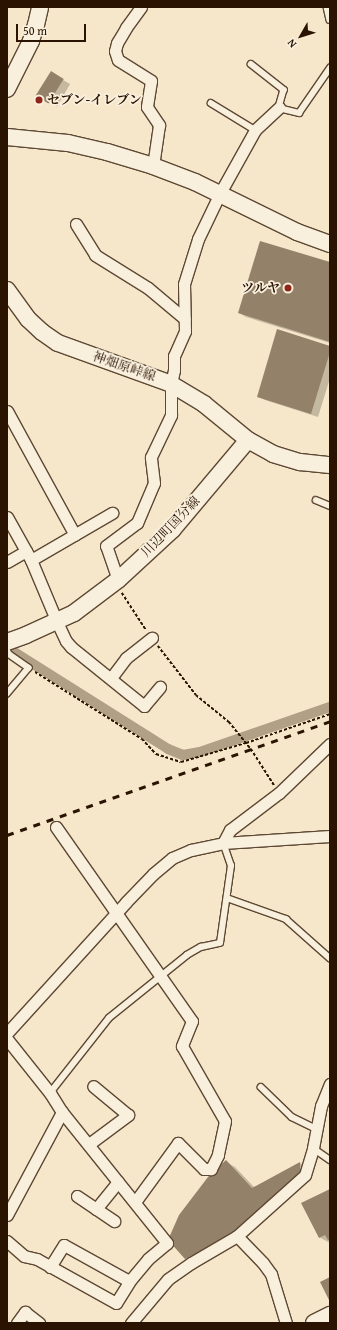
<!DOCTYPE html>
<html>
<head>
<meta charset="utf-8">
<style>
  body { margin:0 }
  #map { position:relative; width:337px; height:1330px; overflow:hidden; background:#f6e6ca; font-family:"Gentium Book Plus","Noto Serif JP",serif }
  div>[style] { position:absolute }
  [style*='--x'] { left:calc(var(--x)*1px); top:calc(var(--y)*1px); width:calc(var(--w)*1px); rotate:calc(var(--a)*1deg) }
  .shadow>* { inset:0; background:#0003; transform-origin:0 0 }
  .canal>* { height:10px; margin:-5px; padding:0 5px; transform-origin:5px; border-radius:5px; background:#b19f86 }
  .building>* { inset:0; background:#94816a; transform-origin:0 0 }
  .path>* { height:1.5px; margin-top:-0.75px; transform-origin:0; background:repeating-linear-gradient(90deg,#2a1401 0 3px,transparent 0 5px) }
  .roads { filter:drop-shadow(1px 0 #5d4833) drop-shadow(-1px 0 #5d4833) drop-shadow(0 1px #5d4833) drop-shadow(0 -1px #5d4833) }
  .lane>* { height:5.5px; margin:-2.75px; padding:0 2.75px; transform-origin:2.75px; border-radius:2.75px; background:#f9efdd }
  .street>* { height:11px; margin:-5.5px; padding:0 5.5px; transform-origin:5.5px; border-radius:5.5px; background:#f9efdd }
  .secondary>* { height:16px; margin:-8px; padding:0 8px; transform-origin:8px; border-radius:8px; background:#f9efdd }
  .rail>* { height:3px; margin-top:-1.5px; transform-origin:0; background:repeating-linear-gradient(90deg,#2a1401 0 7px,transparent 0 14px) }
  .dots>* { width:11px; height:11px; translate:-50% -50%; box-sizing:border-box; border:2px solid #f9efdd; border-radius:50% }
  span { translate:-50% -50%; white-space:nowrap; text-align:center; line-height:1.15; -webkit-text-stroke:3.5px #f9efdd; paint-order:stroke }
  .poi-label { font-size:13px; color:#2a1401; font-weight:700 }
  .left { translate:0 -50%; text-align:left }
  .right { translate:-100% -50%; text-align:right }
  .street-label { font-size:13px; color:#2a1401 }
  .frame { position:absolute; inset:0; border:8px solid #2a1401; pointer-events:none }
  .north { position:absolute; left:281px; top:16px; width:40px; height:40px; -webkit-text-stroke:3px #f9efdd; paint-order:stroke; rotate:231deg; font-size:11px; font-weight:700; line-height:16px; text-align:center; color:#2a1401 }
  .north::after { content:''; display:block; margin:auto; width:14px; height:18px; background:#2a1401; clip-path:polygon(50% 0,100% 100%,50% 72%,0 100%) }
  .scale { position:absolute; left:16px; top:24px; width:70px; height:18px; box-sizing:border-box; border:2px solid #2a1401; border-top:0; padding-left:5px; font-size:12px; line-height:14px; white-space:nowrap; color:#2a1401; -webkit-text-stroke:3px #f9efdd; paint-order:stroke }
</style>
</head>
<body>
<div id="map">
  <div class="shadow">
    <i style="left:51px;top:73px;width:22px;height:26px;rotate:30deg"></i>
    <i style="clip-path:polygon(330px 263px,330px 343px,246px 317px,239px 313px)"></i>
    <i style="clip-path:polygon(330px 347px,330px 378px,318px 417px,265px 400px,258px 396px)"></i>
    <i style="clip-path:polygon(226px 1162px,235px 1167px,255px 1188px,300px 1163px,309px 1168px,195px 1264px,186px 1258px)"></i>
    <i style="clip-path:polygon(330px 1190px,330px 1242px,328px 1242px,319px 1237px)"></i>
  </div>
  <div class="canal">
    <i style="--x:11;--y:650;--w:186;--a:32.2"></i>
    <i style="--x:168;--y:749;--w:16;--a:22"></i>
    <i style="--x:183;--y:755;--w:17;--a:-10"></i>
    <i style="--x:200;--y:752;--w:138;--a:-19.1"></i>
  </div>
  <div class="building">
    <i style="left:51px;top:71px;width:15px;height:29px;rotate:32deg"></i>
    <i style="clip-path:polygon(260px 241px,330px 262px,330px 342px,238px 313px)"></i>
    <i style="clip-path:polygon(277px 329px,330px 346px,330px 352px,311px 414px,257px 397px)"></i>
    <i style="clip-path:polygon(226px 1160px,252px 1188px,300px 1162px,300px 1174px,228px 1237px,185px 1259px,168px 1240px,179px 1215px,208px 1177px)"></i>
    <i style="clip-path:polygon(330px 1189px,330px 1239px,328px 1240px,325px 1235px,319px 1238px,301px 1203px)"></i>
    <i style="clip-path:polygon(330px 1277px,330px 1302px,320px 1282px)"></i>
  </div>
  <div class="path">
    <i style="--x:122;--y:593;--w:44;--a:57"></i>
    <i style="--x:158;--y:646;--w:62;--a:52.2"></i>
    <i style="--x:196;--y:695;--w:43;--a:39.3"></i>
    <i style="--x:229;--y:722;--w:35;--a:51"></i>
    <i style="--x:251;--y:749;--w:43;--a:57.4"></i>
    <i style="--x:35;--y:672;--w:126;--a:32.1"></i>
    <i style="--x:142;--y:739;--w:21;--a:47"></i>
    <i style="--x:156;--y:754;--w:26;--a:18"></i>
    <i style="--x:181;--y:762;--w:68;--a:-16.3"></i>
    <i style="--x:246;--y:743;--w:89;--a:-19"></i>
  </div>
  <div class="roads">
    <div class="lane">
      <i style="--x:327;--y:7;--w:13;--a:77"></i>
      <i style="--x:251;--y:64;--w:42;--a:38.2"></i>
      <i style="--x:284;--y:90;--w:19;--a:106"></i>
      <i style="--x:279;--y:108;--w:21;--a:14"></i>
      <i style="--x:299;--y:113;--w:55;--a:-55.4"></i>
      <i style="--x:211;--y:103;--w:52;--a:31.5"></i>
      <i style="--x:316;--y:500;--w:15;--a:23"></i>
      <i style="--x:7;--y:650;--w:4;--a:63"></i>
      <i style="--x:9;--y:654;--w:24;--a:35"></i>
      <i style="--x:29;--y:668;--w:34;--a:130"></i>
      <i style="--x:227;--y:898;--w:63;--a:19.6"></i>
      <i style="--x:286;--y:919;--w:59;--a:41.6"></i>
      <i style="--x:261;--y:1087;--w:43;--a:44.1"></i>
      <i style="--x:292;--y:1117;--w:28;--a:26"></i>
      <i style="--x:50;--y:1093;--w:95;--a:-51.8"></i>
      <i style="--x:109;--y:1018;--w:100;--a:-38.9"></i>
      <i style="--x:187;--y:955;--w:16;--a:-30"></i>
      <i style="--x:201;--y:947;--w:19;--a:-12"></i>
      <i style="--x:220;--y:943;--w:78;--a:-81.9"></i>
      <i style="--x:231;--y:866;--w:24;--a:-109"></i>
      <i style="--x:313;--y:1148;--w:21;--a:35"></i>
    </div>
    <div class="street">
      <i style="--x:141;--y:7;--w:26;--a:126"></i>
      <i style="--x:126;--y:28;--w:17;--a:121"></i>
      <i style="--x:117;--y:43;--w:8;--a:104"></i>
      <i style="--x:115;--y:51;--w:9;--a:72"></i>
      <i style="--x:118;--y:60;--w:39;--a:32"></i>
      <i style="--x:151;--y:81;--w:26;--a:99"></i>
      <i style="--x:147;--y:107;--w:22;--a:56"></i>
      <i style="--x:159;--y:125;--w:41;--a:98.3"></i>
      <i style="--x:76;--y:224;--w:36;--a:58"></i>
      <i style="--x:95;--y:255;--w:62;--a:31.9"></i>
      <i style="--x:148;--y:288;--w:48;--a:40"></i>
      <i style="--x:7;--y:411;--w:141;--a:61.3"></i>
      <i style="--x:7;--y:517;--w:49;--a:60.8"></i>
      <i style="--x:31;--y:560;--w:67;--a:67.2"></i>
      <i style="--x:57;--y:622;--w:21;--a:65"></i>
      <i style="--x:66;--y:641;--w:8;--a:50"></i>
      <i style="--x:71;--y:647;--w:94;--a:38.9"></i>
      <i style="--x:144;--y:706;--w:25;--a:-50"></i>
      <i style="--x:31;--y:560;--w:94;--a:-30.1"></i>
      <i style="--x:7;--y:562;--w:22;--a:-30"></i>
      <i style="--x:118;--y:580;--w:36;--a:-109"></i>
      <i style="--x:106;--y:546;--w:39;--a:-37"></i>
      <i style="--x:137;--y:523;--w:43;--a:-67"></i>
      <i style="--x:154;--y:483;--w:26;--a:-97"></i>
      <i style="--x:151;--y:457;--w:47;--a:-64.5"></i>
      <i style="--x:171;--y:415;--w:31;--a:-90"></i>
      <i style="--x:171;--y:384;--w:14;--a:-78"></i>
      <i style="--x:174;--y:370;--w:14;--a:-90"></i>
      <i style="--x:174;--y:356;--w:27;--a:-66"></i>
      <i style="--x:185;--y:331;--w:47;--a:-91.2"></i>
      <i style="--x:184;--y:284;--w:47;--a:-72.7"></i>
      <i style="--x:198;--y:239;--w:51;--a:-64.4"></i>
      <i style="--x:220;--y:193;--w:72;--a:-60.9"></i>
      <i style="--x:255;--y:130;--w:33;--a:-43"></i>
      <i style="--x:111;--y:678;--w:25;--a:-53"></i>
      <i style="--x:126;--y:658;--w:33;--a:-38"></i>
      <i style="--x:56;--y:827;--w:237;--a:55"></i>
      <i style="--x:192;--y:1021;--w:27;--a:112"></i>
      <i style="--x:182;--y:1046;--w:86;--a:60.2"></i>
      <i style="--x:225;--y:1121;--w:35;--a:102"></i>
      <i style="--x:218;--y:1155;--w:16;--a:117"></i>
      <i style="--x:211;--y:1169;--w:7;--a:180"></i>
      <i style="--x:204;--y:1169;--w:37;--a:-135"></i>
      <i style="--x:178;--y:1143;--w:73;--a:126.1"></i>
      <i style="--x:223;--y:843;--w:15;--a:-62"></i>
      <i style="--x:230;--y:830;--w:61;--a:-37.1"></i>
      <i style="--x:279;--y:793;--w:71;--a:-43.9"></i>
      <i style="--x:7;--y:1033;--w:177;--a:-47.7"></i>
      <i style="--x:126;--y:902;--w:39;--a:-46"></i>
      <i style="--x:153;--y:874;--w:25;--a:-40"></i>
      <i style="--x:172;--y:858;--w:21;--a:-23"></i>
      <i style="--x:191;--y:850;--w:33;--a:-12"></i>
      <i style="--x:223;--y:843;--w:107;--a:-3.7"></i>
      <i style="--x:7;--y:1039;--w:69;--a:51.5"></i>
      <i style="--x:50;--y:1093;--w:22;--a:58"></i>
      <i style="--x:62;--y:1112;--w:168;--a:51.3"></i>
      <i style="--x:167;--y:1243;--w:25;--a:140"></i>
      <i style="--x:148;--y:1259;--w:26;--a:130"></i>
      <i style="--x:131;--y:1279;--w:28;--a:122"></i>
      <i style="--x:116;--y:1303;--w:90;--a:-150.9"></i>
      <i style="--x:37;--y:1259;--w:13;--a:-167"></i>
      <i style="--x:24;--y:1256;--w:23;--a:-139"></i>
      <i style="--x:89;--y:1144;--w:49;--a:-36.6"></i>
      <i style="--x:128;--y:1115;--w:45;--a:-140.4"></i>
      <i style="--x:77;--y:1196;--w:45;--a:34"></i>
      <i style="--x:96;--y:1209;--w:35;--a:-51"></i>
      <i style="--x:7;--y:1215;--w:117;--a:-61.9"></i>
      <i style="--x:237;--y:1236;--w:37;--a:46"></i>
      <i style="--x:263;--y:1263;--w:14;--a:54"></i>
      <i style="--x:271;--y:1274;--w:51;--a:73"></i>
      <i style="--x:50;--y:1267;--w:26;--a:-58"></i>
      <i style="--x:64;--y:1245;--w:74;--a:29"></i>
      <i style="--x:17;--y:1323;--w:14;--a:-54"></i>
      <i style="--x:25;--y:1312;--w:18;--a:38"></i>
      <i style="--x:131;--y:1323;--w:57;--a:-49.9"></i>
      <i style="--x:168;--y:1279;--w:28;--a:-35"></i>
      <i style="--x:191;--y:1263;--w:53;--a:-30.4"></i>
      <i style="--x:237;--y:1236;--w:91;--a:-41.9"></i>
      <i style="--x:305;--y:1175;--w:28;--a:-73"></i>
      <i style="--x:313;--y:1148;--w:43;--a:-79.2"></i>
      <i style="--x:321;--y:1106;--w:24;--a:-68"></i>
    </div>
    <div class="secondary">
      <i style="--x:7;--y:89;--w:54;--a:-63.4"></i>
      <i style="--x:31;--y:41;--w:17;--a:-73"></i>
      <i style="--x:36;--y:25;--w:18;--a:-77"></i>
      <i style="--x:7;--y:137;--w:61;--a:5.6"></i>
      <i style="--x:68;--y:143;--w:40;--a:13"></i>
      <i style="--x:107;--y:152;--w:48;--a:16.9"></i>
      <i style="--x:153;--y:166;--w:45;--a:20.9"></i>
      <i style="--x:195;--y:182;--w:114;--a:26.1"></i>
      <i style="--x:297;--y:232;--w:35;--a:20"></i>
      <i style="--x:7;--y:290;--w:36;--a:54"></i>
      <i style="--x:28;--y:319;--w:19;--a:43"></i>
      <i style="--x:42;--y:332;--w:19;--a:35"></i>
      <i style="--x:58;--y:343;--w:120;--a:19.9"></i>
      <i style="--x:171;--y:384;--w:39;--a:31"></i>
      <i style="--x:204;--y:404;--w:57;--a:39.3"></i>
      <i style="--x:248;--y:440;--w:29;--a:29"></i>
      <i style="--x:273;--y:454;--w:28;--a:17"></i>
      <i style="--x:300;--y:462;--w:30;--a:6"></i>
      <i style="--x:7;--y:642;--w:20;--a:-20"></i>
      <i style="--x:26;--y:635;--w:53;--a:-24.6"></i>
      <i style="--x:74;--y:613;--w:55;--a:-36.9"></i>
      <i style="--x:118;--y:580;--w:75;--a:-42.8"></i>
      <i style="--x:173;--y:529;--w:116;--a:-49.9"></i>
      <i style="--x:314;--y:1323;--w:18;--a:-27"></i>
    </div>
  </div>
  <div class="rail">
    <i style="--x:7;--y:835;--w:343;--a:-19.4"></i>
  </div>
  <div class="dots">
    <i style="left:39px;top:100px;background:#8f2418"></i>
    <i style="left:288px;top:288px;background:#8f2418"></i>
  </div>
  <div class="poi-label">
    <span class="left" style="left:47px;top:100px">セブン-イレブン</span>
    <span class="right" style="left:280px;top:288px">ツルヤ</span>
  </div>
  <div class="street-label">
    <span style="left:124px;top:367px;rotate:19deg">神畑原峠線</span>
    <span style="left:171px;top:527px;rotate:-46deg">川辺町国分線</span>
  </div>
  <div class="frame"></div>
  <div class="north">N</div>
  <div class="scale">50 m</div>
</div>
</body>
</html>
